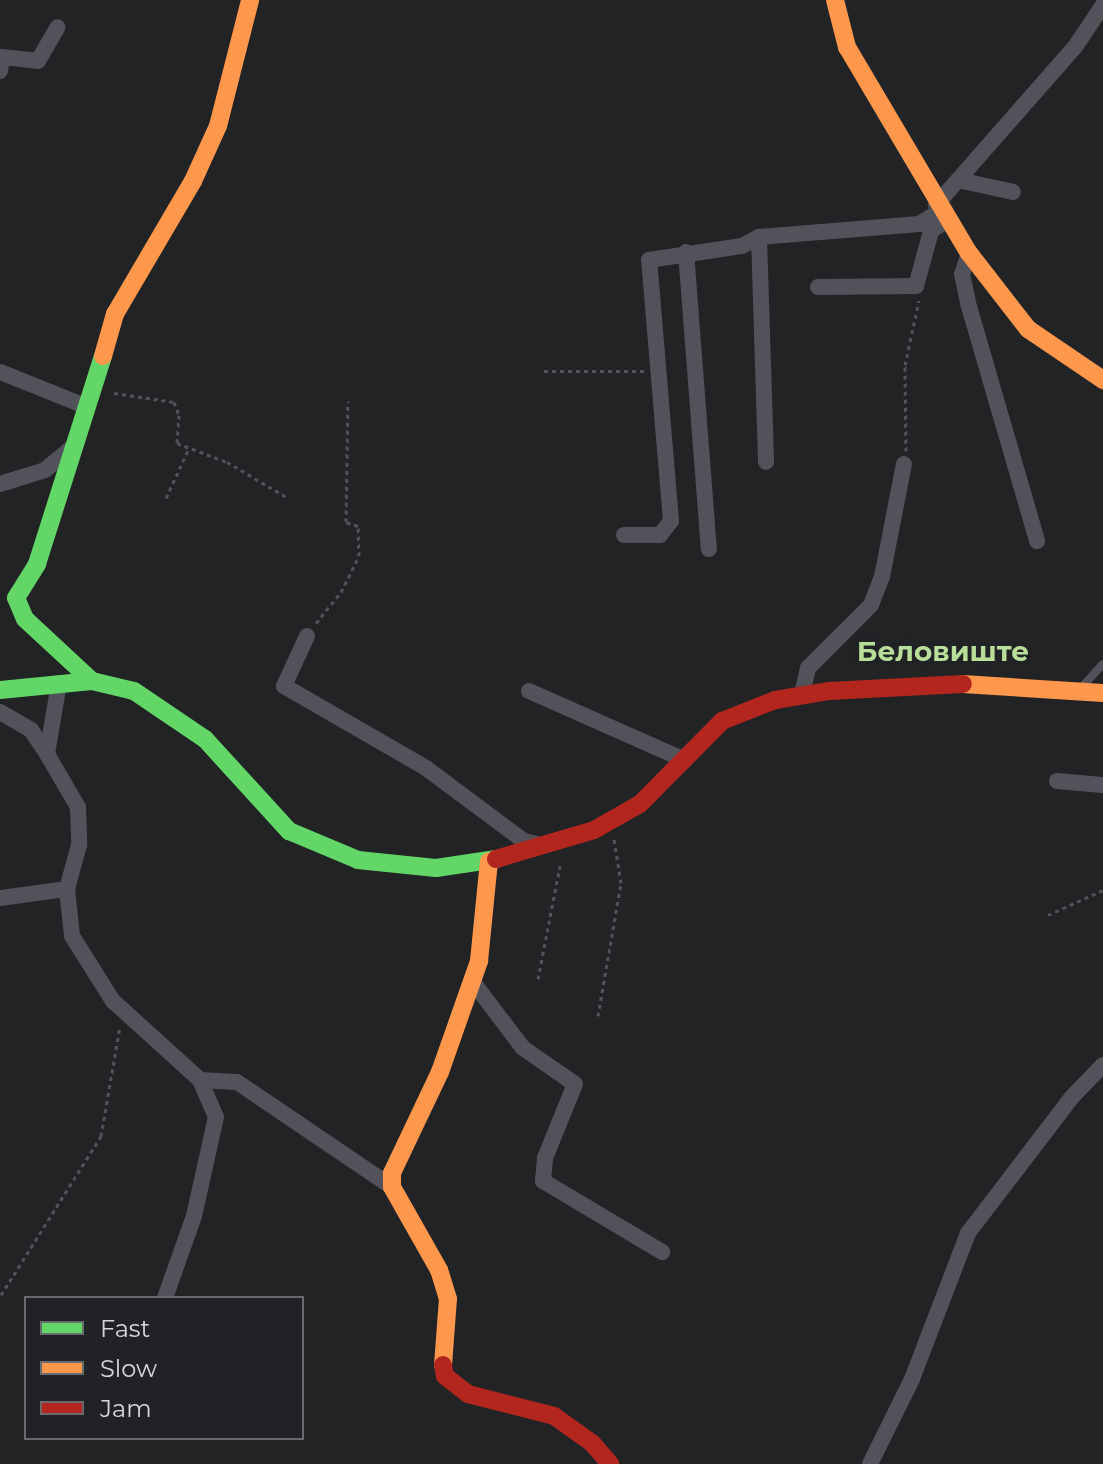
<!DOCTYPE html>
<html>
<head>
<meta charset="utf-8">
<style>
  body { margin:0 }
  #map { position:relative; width:1103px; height:1464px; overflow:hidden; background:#222325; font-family:Montserrat,sans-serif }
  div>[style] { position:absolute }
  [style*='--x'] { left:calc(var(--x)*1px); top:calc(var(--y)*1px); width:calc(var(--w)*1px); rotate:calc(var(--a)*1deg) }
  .path>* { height:3px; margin-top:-1.5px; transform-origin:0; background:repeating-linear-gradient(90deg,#525359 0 4px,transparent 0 8px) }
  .lane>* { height:8px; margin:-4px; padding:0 4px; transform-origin:4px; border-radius:4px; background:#52525b }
  .street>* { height:16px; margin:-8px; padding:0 8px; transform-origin:8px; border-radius:8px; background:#52525b }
  .fast>* { height:18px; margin:-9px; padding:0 9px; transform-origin:9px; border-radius:9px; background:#63d668 }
  .slow>* { height:18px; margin:-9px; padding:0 9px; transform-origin:9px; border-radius:9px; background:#ff974d }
  .jam>* { height:18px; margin:-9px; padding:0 9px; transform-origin:9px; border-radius:9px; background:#b3261e }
  span { translate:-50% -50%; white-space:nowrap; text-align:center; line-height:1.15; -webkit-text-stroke:8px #212226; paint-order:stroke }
  .quarter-label { font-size:28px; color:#b9de99; font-weight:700 }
  .legend { position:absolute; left:24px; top:1296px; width:280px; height:144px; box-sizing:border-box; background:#212226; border:2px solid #6a6b6e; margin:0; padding:10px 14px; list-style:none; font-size:24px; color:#d8d8db }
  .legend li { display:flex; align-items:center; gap:16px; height:40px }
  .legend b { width:40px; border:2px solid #6a6b6e }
</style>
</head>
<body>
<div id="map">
  <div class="path">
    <i style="--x:544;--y:371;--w:100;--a:0"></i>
    <i style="--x:114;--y:393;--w:61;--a:8.5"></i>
    <i style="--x:174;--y:402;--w:14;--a:69"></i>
    <i style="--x:179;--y:415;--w:28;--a:94"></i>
    <i style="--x:177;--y:443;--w:53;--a:20.8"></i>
    <i style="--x:227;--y:462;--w:71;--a:30.5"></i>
    <i style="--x:906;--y:451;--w:86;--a:-90.7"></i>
    <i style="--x:905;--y:365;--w:66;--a:-77.8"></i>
    <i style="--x:166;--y:498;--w:55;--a:-65.3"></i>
    <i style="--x:316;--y:623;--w:40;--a:-51"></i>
    <i style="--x:341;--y:592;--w:40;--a:-63.4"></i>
    <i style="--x:359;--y:556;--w:30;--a:-92"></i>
    <i style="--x:358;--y:526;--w:13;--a:-162"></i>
    <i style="--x:346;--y:522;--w:121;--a:-89.1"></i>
    <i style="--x:1048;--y:915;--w:60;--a:-24.4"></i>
    <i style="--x:538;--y:979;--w:120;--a:-79"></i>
    <i style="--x:598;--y:1016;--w:135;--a:-80.2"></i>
    <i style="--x:621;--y:883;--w:45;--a:-99"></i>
    <i style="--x:1;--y:1295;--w:188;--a:-57.8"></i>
    <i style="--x:101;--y:1136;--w:112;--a:-80.2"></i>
  </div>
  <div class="lane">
    <i style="--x:1082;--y:687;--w:31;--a:-48"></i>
  </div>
  <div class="street">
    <i style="--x:0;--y:71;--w:14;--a:-82"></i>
    <i style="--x:2;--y:57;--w:36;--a:6"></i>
    <i style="--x:38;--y:61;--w:39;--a:-60"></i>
    <i style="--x:958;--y:180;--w:56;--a:12.3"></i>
    <i style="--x:936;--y:205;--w:210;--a:-48.7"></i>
    <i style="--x:1075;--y:47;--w:50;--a:-56.3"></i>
    <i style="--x:759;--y:237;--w:225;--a:88.2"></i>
    <i style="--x:686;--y:252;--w:298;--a:85.6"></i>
    <i style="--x:969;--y:253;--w:22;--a:108"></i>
    <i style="--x:962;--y:274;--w:30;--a:78"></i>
    <i style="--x:968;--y:303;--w:248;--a:73.8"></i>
    <i style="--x:818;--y:287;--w:98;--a:-0.6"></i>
    <i style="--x:916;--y:286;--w:57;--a:-74.7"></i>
    <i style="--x:931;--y:231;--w:19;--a:-35"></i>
    <i style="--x:0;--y:372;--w:92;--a:21.8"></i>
    <i style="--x:0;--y:484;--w:47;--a:-17.3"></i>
    <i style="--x:45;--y:470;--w:40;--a:-40"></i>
    <i style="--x:624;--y:535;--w:36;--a:0"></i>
    <i style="--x:660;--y:535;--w:18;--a:-52"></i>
    <i style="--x:671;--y:521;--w:262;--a:-94.8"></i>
    <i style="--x:649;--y:260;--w:94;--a:-8.6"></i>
    <i style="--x:742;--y:246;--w:19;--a:-28"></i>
    <i style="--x:759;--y:237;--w:161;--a:-4.6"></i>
    <i style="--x:919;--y:224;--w:26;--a:-31"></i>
    <i style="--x:307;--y:636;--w:55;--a:114.7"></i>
    <i style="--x:284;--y:686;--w:164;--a:30"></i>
    <i style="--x:426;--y:768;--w:122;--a:36.7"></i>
    <i style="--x:524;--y:841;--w:16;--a:14"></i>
    <i style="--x:59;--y:683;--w:72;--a:99.6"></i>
    <i style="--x:47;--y:754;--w:61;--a:59.7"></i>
    <i style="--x:78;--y:807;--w:38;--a:88"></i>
    <i style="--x:79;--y:845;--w:46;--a:105.3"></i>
    <i style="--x:67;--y:889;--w:47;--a:83.9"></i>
    <i style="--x:72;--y:936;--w:77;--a:57.8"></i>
    <i style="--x:113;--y:1001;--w:118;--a:42.2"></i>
    <i style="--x:200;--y:1080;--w:40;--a:66.6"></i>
    <i style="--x:216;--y:1117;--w:101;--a:102.5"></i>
    <i style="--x:194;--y:1216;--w:87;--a:109.5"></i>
    <i style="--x:529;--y:691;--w:171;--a:23.9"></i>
    <i style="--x:802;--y:694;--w:27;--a:-77"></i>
    <i style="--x:808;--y:668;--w:89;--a:-45"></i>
    <i style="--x:871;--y:605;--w:30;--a:-69"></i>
    <i style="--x:882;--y:577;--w:115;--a:-79"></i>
    <i style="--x:0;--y:712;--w:36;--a:30"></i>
    <i style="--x:31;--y:730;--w:29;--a:56"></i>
    <i style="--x:1057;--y:781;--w:46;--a:5"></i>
    <i style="--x:0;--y:898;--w:68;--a:-7.7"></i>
    <i style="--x:473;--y:982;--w:83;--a:52.9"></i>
    <i style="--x:523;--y:1048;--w:63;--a:34.7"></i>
    <i style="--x:575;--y:1084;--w:80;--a:112.1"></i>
    <i style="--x:545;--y:1158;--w:23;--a:95"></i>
    <i style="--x:543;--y:1181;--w:139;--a:30.8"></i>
    <i style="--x:200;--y:1080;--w:37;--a:3"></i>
    <i style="--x:237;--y:1082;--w:187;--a:34.1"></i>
    <i style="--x:870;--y:1464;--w:95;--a:-63.7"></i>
    <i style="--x:912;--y:1379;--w:156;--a:-69"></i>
    <i style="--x:968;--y:1233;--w:171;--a:-52.6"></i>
    <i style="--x:1072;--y:1097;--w:45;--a:-45.9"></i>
  </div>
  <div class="fast">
    <i style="--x:92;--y:681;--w:91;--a:-137.2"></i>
    <i style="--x:25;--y:619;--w:23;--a:-113"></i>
    <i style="--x:16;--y:598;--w:40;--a:-58"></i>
    <i style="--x:37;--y:564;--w:218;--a:-72.4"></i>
    <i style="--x:0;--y:690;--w:92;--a:-5.6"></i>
    <i style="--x:92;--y:681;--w:43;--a:13.4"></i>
    <i style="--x:134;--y:691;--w:86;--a:34.1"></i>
    <i style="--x:205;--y:739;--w:125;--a:47.6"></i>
    <i style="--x:289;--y:831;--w:75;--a:22.8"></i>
    <i style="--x:358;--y:860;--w:78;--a:5.9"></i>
    <i style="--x:436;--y:868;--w:61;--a:-8.5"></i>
  </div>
  <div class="slow">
    <i style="--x:835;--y:0;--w:49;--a:75.7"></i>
    <i style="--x:847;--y:47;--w:239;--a:59.4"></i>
    <i style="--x:969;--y:253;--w:96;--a:52.2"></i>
    <i style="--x:1028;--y:329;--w:91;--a:34.2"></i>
    <i style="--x:103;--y:356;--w:44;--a:-74.1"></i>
    <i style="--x:115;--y:314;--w:154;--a:-59.6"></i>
    <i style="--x:193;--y:181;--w:60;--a:-65.6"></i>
    <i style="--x:218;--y:126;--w:130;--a:-75.7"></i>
    <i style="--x:963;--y:684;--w:140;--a:3.7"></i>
    <i style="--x:443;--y:1365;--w:66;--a:-85.7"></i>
    <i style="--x:448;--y:1299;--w:30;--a:-107"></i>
    <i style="--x:439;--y:1270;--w:95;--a:-119.5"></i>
    <i style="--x:392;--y:1187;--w:14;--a:-90"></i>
    <i style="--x:392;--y:1173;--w:112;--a:-64.6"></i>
    <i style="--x:440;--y:1072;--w:118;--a:-70.6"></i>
    <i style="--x:479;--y:961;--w:100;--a:-84.3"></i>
  </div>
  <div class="jam">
    <i style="--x:496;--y:859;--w:102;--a:-16.5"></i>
    <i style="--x:594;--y:830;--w:53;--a:-29.5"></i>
    <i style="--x:640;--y:804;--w:117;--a:-45.3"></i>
    <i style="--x:722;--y:721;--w:57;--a:-21.6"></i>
    <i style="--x:775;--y:700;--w:55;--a:-9.5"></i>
    <i style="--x:829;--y:691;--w:134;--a:-3"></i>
    <i style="--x:443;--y:1365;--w:11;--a:80"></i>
    <i style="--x:445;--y:1376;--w:29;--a:38"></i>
    <i style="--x:468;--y:1394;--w:89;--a:14.3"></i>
    <i style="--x:554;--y:1416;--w:47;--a:35.4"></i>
    <i style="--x:592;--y:1443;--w:28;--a:49"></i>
  </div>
  <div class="quarter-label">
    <span style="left:943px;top:651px">Беловиште</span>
  </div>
  <ul class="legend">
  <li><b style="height:10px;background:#63d668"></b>Fast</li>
  <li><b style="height:10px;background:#ff974d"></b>Slow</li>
  <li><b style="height:10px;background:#b3261e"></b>Jam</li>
  </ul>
</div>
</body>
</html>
